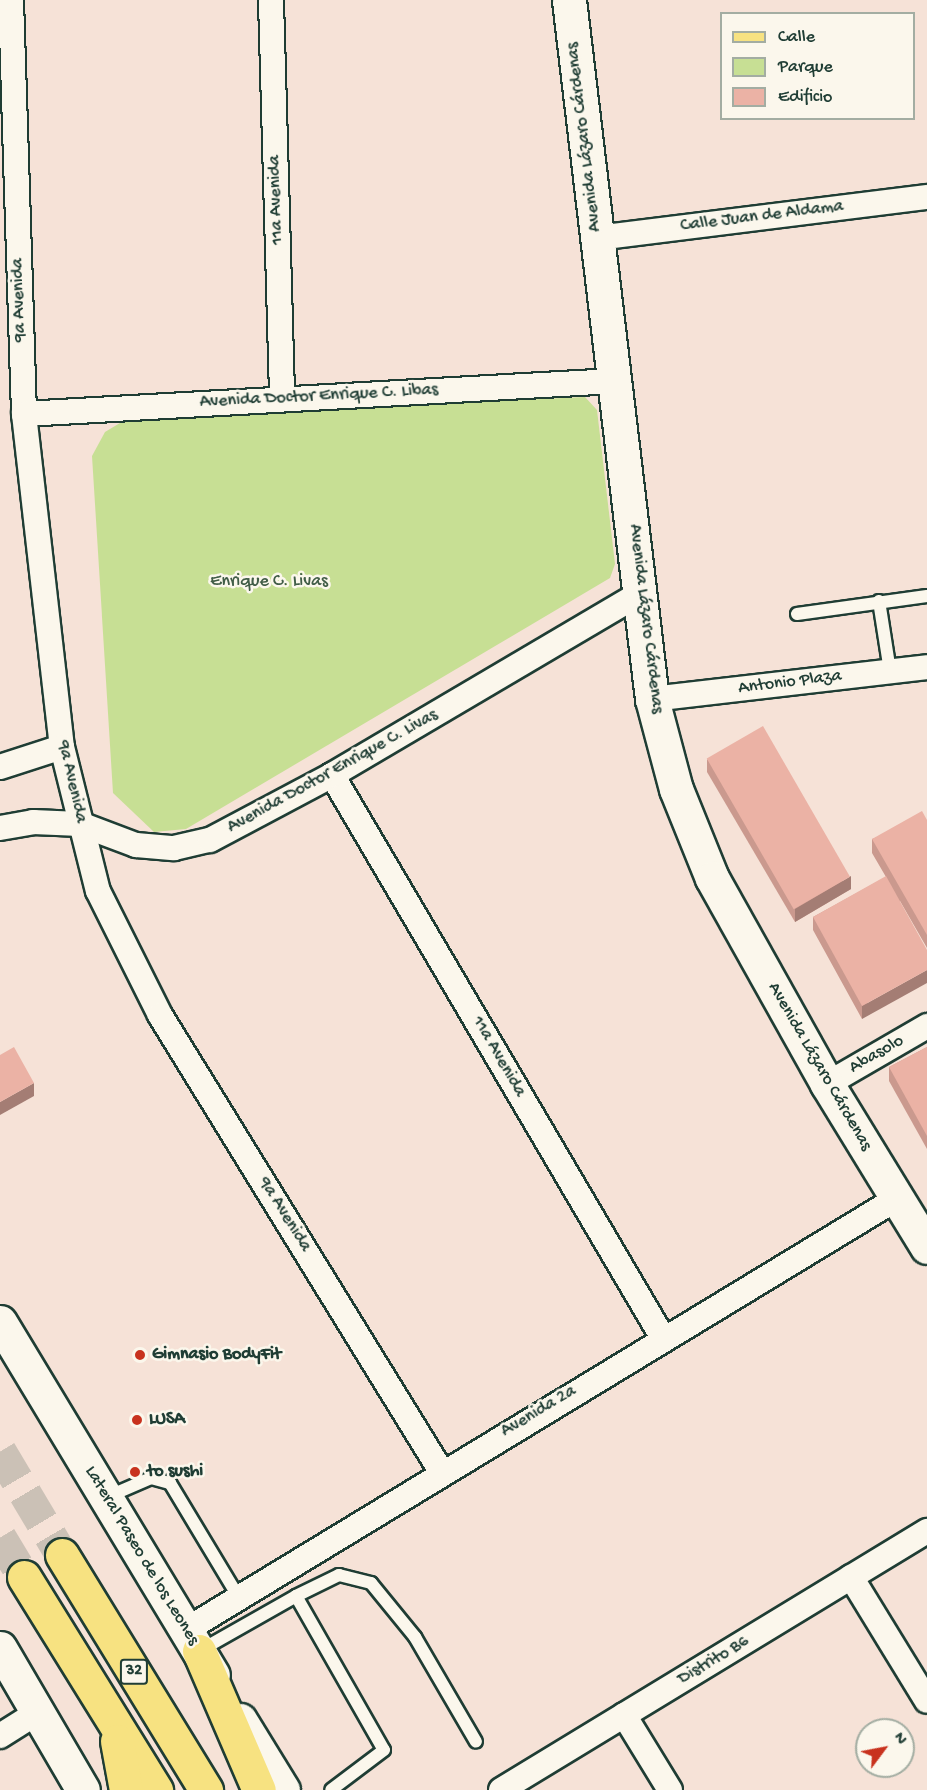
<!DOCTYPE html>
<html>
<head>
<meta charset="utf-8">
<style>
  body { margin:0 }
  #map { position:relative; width:927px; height:1790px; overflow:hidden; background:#f6e2d7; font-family:"Gochi Hand",sans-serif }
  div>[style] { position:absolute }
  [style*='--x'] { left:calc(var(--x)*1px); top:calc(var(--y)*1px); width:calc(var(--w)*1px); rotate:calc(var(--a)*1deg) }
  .green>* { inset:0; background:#c7df94 }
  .primary-tunnel>* { height:33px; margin-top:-16.5px; transform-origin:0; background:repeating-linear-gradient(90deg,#cbc1b6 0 33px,transparent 0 49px) }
  .roads { filter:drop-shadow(2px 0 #1f3d34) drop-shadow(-2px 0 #1f3d34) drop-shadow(0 2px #1f3d34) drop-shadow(0 -2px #1f3d34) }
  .lane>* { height:12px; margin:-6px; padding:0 6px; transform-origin:6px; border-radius:6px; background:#fbf7ec }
  .street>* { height:24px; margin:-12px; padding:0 12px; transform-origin:12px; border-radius:12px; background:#fbf7ec }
  .secondary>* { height:33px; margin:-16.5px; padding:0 16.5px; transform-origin:16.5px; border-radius:16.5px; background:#fbf7ec }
  .primary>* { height:33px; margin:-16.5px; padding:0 16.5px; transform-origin:16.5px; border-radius:16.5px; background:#f7e281 }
  .wall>* { inset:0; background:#ca998e }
  .shaded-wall>* { inset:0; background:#a47d74 }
  .building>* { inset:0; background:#ebb2a5; transform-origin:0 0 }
  .dots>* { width:16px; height:16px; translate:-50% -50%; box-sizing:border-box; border:3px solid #fbf7ec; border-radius:50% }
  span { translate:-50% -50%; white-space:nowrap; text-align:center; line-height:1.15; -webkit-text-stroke:5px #fbf7ec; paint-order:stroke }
  .shield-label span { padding:2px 4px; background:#fbf7ec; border:2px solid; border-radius:4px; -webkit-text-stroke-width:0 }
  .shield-label { font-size:16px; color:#1f3d34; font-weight:700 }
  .street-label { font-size:18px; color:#1f3d34 }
  .park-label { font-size:18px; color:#415d47 }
  .poi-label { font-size:18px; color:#1f3d34; font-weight:700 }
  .left { translate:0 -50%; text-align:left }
  .legend { position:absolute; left:720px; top:12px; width:195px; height:108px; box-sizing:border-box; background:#fbf7ec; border:2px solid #a3ada2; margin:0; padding:8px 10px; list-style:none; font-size:18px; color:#1f3d34 }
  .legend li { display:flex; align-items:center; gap:12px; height:30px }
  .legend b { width:30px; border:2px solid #a3ada2 }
  .north { position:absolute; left:855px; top:1718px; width:60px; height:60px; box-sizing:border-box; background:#fbf7ec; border:2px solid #a3ada2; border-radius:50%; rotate:58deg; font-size:16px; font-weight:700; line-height:24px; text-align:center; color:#1f3d34 }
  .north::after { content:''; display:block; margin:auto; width:21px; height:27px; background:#c8321e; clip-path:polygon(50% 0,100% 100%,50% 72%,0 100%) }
</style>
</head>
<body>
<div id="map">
  <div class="green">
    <i style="clip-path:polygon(585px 397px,597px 410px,615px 564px,610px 578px,186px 829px,154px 832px,113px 793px,92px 456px,105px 432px,130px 417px)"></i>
  </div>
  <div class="primary-tunnel">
    <i style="--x:0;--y:1451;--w:121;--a:59.2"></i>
    <i style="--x:0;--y:1537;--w:47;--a:59"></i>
  </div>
  <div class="roads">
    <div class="lane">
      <i style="--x:879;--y:601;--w:71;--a:81.1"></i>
      <i style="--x:797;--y:614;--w:131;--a:-7.9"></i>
      <i style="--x:107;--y:1497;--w:48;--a:-23.4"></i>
      <i style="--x:151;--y:1478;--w:20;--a:15"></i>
      <i style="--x:170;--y:1483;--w:132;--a:59"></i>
      <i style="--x:296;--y:1596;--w:48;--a:-26"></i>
      <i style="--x:339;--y:1575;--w:33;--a:14"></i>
      <i style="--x:371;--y:1583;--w:70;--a:50.8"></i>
      <i style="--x:415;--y:1637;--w:121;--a:59.8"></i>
      <i style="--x:201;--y:1650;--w:109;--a:-29.6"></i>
      <i style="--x:296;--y:1596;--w:177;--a:60.3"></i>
      <i style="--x:384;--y:1750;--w:66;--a:143"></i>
    </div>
    <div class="street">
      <i style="--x:11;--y:0;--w:414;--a:88.2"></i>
      <i style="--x:24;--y:414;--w:335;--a:83.5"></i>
      <i style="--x:62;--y:747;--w:148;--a:76"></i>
      <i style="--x:98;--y:891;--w:139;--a:63.4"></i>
      <i style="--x:160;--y:1015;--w:536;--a:58.36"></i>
      <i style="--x:271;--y:0;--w:399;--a:88.4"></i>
      <i style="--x:597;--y:238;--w:333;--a:-7.1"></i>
      <i style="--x:24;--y:414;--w:592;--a:-3.2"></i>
      <i style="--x:652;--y:699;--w:277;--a:-6.6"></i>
      <i style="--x:0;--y:767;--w:65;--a:-17.9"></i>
      <i style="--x:332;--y:775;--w:653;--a:59.55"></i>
      <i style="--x:0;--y:828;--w:34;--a:-10"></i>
      <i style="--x:33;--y:822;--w:47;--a:2.4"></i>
      <i style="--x:80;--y:824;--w:60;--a:20.6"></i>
      <i style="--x:136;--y:845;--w:38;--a:5"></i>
      <i style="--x:174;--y:848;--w:37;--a:-13"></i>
      <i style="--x:210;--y:840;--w:138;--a:-28"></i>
      <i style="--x:332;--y:775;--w:359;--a:-30.5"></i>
      <i style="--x:827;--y:1084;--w:116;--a:-30.1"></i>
      <i style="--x:851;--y:1577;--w:145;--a:58.5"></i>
      <i style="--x:186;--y:1630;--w:831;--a:-31.26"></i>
      <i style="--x:624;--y:1715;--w:88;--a:58.5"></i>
      <i style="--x:0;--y:1736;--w:45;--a:-32.3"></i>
      <i style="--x:501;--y:1790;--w:499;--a:-31.3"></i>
    </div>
    <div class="secondary">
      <i style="--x:569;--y:0;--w:704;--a:83.23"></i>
      <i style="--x:652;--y:699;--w:93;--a:75.1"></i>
      <i style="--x:676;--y:789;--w:96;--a:68"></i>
      <i style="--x:712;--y:878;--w:236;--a:60.8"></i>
      <i style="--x:827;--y:1084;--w:191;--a:58.5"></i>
      <i style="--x:0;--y:1322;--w:412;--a:58.9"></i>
      <i style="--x:0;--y:1648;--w:164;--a:59.7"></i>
      <i style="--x:240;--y:1720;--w:82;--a:58.4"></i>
    </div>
    <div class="primary">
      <i style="--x:62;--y:1555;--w:276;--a:58.5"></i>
      <i style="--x:24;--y:1577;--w:251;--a:58.2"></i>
      <i style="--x:199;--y:1651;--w:151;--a:66.7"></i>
      <i style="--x:117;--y:1741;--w:50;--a:79.6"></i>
    </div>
  </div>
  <div class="wall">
    <i style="clip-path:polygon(707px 759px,851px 889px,795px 922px,707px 772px)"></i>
    <i style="clip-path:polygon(927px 820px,927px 948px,900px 901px,862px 1019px,813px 930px,813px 917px,886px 877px,872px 853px,872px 839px)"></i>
    <i style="clip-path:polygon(927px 1047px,927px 1149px,889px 1081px,889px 1067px)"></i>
  </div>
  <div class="shaded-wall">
    <i style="clip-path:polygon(851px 876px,851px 889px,795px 922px,795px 909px)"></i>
    <i style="clip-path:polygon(927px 970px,927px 983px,862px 1019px,862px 1006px)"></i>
    <i style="clip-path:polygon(34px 1083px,34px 1096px,0 1115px,0 1102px)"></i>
  </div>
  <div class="building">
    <i style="left:763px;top:726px;width:174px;height:65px;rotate:60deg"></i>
    <i style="clip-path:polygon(922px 811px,927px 820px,927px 935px,872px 839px)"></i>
    <i style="clip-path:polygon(886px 876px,927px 950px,927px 970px,862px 1006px,813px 917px)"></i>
    <i style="clip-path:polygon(14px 1047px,34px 1083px,0 1102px,0 1055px)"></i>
    <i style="clip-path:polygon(927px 1047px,927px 1136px,889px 1067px)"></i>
  </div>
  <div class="dots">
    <i style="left:140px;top:1355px;background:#c8321e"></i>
    <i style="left:137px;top:1420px;background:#c8321e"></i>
    <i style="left:135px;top:1472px;background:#c8321e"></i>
  </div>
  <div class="shield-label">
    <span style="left:134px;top:1672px">32</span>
  </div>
  <div class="street-label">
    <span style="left:585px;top:137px;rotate:-97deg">Avenida Lázaro Cárdenas</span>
    <span style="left:277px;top:200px;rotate:-92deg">11a Avenida</span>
    <span style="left:762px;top:217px;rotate:-7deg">Calle Juan de Aldama</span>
    <span style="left:20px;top:300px;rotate:-92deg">9a Avenida</span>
    <span style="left:319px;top:397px;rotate:-3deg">Avenida Doctor Enrique C. Libas</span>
    <span style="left:645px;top:619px;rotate:83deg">Avenida Lázaro Cárdenas</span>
    <span style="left:790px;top:683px;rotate:-7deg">Antonio Plaza</span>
    <span style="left:333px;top:772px;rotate:-29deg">Avenida Doctor Enrique C. Livas</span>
    <span style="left:71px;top:782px;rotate:77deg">9a Avenida</span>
    <span style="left:877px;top:1055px;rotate:-30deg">Abasolo</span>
    <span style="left:498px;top:1057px;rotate:60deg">11a Avenida</span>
    <span style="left:819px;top:1067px;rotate:60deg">Avenida Lázaro Cárdenas</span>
    <span style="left:284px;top:1215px;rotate:58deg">9a Avenida</span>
    <span style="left:539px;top:1412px;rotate:-31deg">Avenida 2a</span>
    <span style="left:141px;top:1556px;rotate:59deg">Lateral Paseo de los Leones</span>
    <span style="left:714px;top:1661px;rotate:-31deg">Distrito B6</span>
  </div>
  <div class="park-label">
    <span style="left:269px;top:582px">Enrique C. Livas</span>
  </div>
  <div class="poi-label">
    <span class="left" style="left:152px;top:1355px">Gimnasio BodyFit</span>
    <span class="left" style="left:149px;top:1420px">LUSA</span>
    <span class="left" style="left:147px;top:1472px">to sushi</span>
  </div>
  <ul class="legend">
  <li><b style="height:8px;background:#f7e281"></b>Calle</li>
  <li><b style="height:16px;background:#c7df94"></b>Parque</li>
  <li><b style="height:16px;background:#ebb2a5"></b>Edificio</li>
  </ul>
  <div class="north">N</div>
</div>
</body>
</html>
